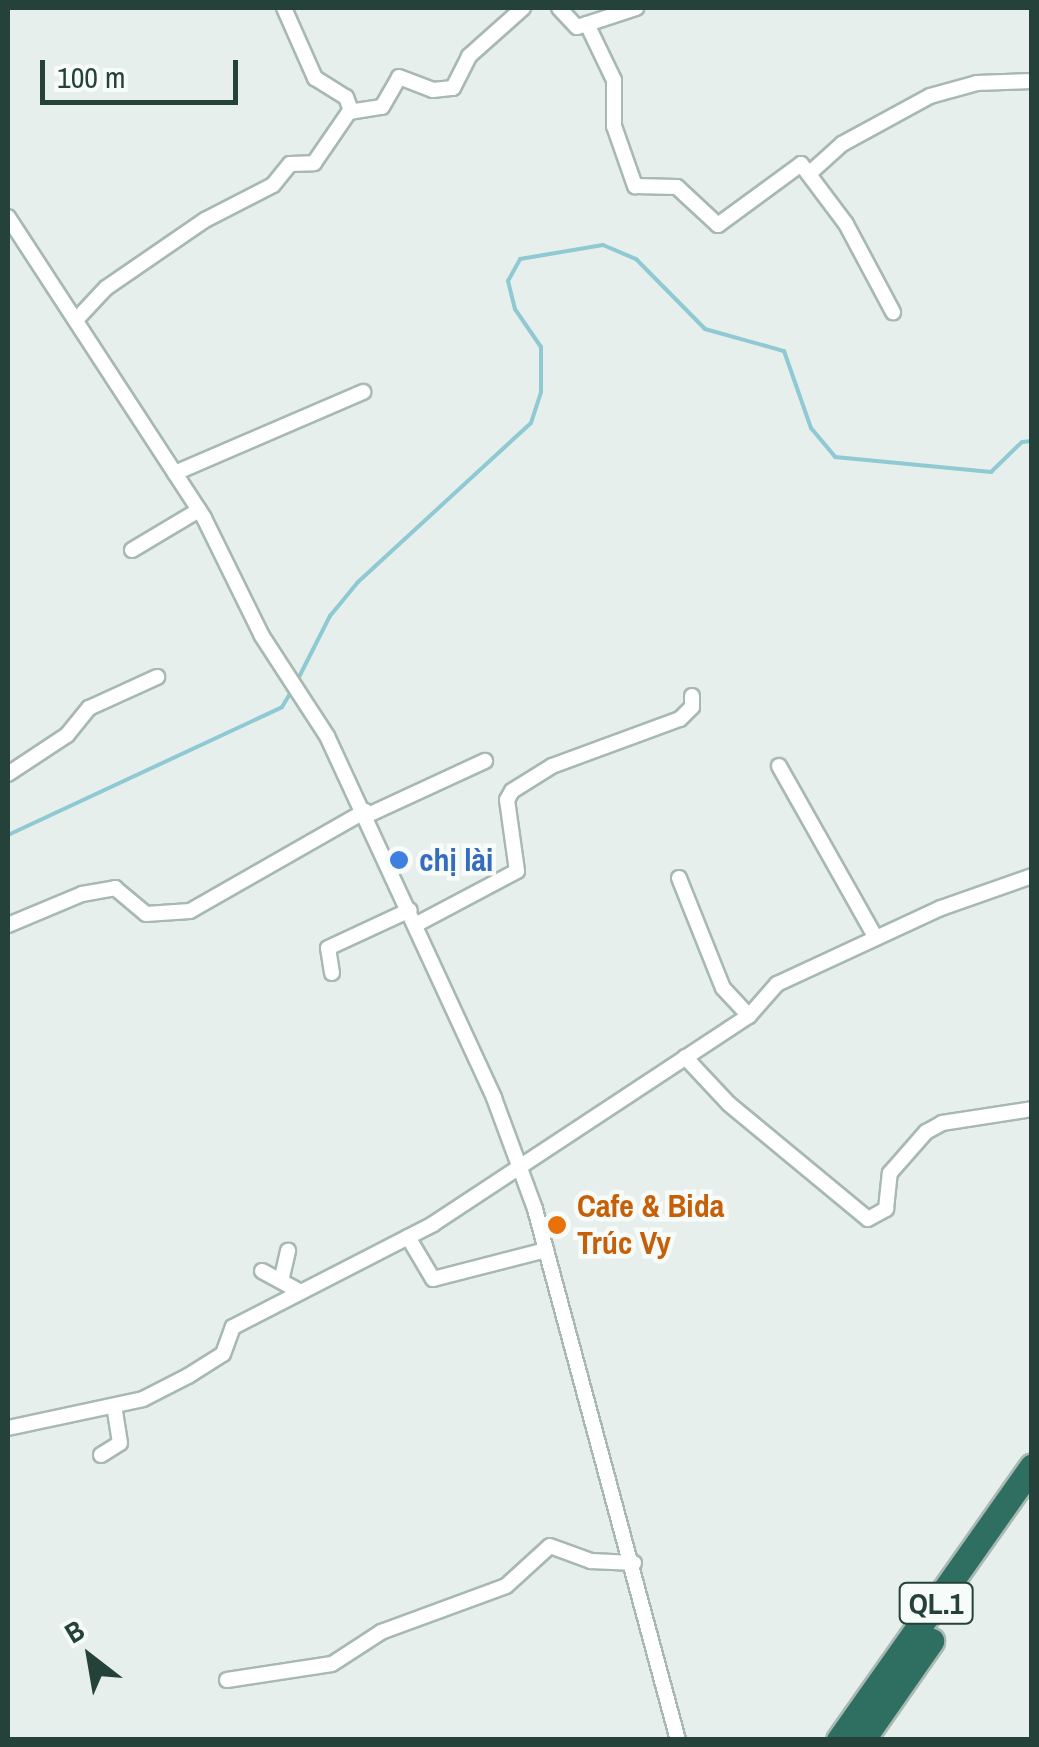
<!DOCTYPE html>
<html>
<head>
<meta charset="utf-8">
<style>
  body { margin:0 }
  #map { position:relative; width:1039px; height:1747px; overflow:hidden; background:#e6efeb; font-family:"Archivo Narrow",sans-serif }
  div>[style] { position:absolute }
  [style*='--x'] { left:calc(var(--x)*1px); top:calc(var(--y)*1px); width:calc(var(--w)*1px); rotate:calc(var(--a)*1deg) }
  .stream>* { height:4px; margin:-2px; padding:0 2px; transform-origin:2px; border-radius:2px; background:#8ec9d4 }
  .roads { filter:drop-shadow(2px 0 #a8b8b2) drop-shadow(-2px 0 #a8b8b2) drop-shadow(0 2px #a8b8b2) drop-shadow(0 -2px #a8b8b2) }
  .street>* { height:14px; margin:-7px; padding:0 7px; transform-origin:7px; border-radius:7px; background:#fff }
  .highway>* { height:25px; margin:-12.5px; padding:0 12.5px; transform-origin:12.5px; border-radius:12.5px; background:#2f6f62 }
  .dots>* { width:28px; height:28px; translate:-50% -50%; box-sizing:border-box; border:5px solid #f7fbf9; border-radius:50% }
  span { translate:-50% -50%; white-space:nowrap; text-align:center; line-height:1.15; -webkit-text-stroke:9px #f7fbf9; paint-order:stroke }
  .shield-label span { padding:2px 8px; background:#f7fbf9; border:2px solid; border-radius:8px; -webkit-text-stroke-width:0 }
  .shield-label { font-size:30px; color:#24423a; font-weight:700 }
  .shop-label { font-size:32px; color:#366cbe; font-weight:700 }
  .left { translate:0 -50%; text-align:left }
  .food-label { font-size:32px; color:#c56008; font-weight:700 }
  .frame { position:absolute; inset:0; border:10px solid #24423a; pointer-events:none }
  .north { position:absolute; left:40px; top:1607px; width:100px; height:100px; -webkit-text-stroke:8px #f7fbf9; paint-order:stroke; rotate:329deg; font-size:28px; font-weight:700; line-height:40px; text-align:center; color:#24423a }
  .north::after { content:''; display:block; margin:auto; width:35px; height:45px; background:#24423a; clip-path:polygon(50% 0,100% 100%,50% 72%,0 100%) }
  .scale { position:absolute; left:40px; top:60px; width:198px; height:45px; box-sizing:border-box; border:5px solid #24423a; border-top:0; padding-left:12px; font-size:30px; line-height:35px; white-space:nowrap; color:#24423a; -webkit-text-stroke:8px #f7fbf9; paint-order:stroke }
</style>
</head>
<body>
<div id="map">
  <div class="stream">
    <i style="--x:298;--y:679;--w:71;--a:-63.1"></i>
    <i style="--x:330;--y:616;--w:44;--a:-50.5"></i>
    <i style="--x:358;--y:582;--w:235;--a:-42.6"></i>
    <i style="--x:531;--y:423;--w:33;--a:-72"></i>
    <i style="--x:541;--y:392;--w:45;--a:-90"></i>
    <i style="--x:541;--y:347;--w:46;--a:-124.4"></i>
    <i style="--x:515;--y:309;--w:29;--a:-104"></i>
    <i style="--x:508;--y:281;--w:25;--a:-61"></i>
    <i style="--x:520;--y:259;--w:84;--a:-9.6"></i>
    <i style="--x:603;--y:245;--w:36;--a:23"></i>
    <i style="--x:636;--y:259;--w:98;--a:45.4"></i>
    <i style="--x:705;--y:329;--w:82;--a:15.6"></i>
    <i style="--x:784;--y:351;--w:82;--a:70.7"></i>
    <i style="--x:811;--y:428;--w:38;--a:50"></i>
    <i style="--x:835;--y:457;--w:157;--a:5.5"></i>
    <i style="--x:991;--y:472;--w:43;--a:-44.1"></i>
    <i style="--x:1022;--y:442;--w:10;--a:-6"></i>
    <i style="--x:8;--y:835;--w:302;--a:-25"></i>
    <i style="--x:282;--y:707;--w:17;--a:-59"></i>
  </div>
  <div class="roads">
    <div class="street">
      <i style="--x:284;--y:8;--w:77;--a:66.1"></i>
      <i style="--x:315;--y:78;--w:36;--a:32"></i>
      <i style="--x:346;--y:97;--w:15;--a:70"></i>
      <i style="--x:559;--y:8;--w:26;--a:47"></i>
      <i style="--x:577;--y:27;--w:10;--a:-17"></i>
      <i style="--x:587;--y:24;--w:62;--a:64.3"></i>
      <i style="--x:614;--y:80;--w:46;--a:90"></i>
      <i style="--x:614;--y:126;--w:64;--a:70.7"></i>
      <i style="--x:635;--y:186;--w:42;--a:1.4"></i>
      <i style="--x:677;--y:187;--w:56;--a:42.8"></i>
      <i style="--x:718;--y:225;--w:103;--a:-36.3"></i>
      <i style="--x:801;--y:164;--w:75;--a:53.1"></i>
      <i style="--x:846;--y:224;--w:100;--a:61.9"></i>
      <i style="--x:587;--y:24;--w:52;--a:-18.1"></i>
      <i style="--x:811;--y:172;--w:42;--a:-42.1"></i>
      <i style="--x:842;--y:144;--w:100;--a:-28.6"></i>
      <i style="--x:930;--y:96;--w:49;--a:-15.5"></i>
      <i style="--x:977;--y:83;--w:55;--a:-2.1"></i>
      <i style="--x:8;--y:217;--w:359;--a:56.9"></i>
      <i style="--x:204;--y:518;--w:131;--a:63.8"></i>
      <i style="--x:262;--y:636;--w:119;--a:57"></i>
      <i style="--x:327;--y:736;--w:399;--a:65.2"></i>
      <i style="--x:494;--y:1098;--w:118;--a:69.7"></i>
      <i style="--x:535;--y:1209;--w:550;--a:74.93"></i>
      <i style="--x:77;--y:319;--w:42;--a:-46.9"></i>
      <i style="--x:106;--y:288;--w:120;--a:-34.5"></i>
      <i style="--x:205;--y:220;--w:76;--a:-27.2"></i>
      <i style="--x:273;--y:185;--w:27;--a:-51"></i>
      <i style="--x:290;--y:164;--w:24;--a:-2"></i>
      <i style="--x:314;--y:163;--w:62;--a:-55.5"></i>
      <i style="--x:349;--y:112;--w:33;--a:-9"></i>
      <i style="--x:382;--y:107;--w:34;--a:-60"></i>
      <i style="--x:399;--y:77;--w:36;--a:21"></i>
      <i style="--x:433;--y:90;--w:20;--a:-6"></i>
      <i style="--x:453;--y:88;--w:36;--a:-63"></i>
      <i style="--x:469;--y:56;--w:72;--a:-41.6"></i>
      <i style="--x:175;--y:473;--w:205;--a:-23.3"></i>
      <i style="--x:132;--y:550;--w:78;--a:-30.8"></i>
      <i style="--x:779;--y:766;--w:197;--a:60.6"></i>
      <i style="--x:8;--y:774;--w:71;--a:-33.5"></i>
      <i style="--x:67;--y:735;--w:35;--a:-51"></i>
      <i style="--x:89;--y:708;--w:75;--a:-24.5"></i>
      <i style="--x:368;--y:815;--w:129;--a:-24.8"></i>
      <i style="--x:679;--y:878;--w:118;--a:68.2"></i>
      <i style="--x:723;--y:988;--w:38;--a:47"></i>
      <i style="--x:417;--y:924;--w:113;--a:-27.9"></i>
      <i style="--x:517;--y:871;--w:72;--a:-98"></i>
      <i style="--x:507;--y:800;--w:10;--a:-61"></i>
      <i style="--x:512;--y:791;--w:47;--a:-32"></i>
      <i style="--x:552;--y:766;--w:136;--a:-20.2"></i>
      <i style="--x:680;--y:719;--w:17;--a:-45"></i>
      <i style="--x:692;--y:707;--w:11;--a:-90"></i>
      <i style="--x:8;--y:925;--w:80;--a:-22.7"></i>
      <i style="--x:82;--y:894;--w:34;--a:-10"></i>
      <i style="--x:115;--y:888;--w:40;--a:40"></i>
      <i style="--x:146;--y:914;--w:44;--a:-3.9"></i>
      <i style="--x:190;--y:911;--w:202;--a:-29.7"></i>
      <i style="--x:332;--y:973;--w:25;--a:-99"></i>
      <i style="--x:328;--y:948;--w:90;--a:-24.9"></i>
      <i style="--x:685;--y:1057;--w:64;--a:46.9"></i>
      <i style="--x:729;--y:1104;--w:180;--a:39.6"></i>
      <i style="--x:868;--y:1219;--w:21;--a:-29"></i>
      <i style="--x:886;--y:1209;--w:36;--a:-84"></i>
      <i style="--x:890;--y:1173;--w:55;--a:-48.7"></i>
      <i style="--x:926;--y:1132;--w:18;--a:-29"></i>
      <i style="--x:942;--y:1123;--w:91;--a:-8.8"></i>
      <i style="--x:408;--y:1237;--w:49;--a:59.2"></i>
      <i style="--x:433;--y:1279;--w:117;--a:-14.4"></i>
      <i style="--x:262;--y:1271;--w:42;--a:28.4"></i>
      <i style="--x:282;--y:1277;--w:27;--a:-77"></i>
      <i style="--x:8;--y:1428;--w:138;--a:-12.1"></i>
      <i style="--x:143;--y:1399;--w:51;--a:-27.1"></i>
      <i style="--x:188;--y:1376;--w:41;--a:-32.2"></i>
      <i style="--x:223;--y:1354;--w:29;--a:-70"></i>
      <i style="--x:233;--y:1327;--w:225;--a:-27.2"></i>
      <i style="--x:433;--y:1224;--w:378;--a:-33.4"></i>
      <i style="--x:749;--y:1016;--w:43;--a:-48.8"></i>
      <i style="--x:777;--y:984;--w:181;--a:-24.9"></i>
      <i style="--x:941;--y:908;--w:96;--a:-19.4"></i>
      <i style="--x:101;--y:1455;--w:22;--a:-32"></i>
      <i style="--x:120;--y:1443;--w:36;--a:-99"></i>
      <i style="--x:227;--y:1680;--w:106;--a:-8.7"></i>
      <i style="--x:332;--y:1664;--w:59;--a:-33.1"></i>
      <i style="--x:381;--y:1632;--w:133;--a:-20.2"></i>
      <i style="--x:506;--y:1586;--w:59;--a:-42.3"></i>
      <i style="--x:550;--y:1546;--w:44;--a:20.1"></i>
      <i style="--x:591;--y:1561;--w:43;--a:2.7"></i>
    </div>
    <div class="highway">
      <i style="--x:839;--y:1740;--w:335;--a:-54.8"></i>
      <i style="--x:862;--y:1740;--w:121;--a:-55.1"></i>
    </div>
  </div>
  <div class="dots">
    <i style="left:399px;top:860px;background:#3f7fe0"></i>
    <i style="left:557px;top:1225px;background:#e8710a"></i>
  </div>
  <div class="shield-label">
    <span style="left:936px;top:1603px">QL.1</span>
  </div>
  <div class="shop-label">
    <span class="left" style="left:419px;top:860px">chị lài</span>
  </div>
  <div class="food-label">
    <span class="left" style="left:577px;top:1225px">Cafe &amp; Bida<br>Trúc Vy</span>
  </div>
  <div class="frame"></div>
  <div class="north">B</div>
  <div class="scale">100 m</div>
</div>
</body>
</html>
